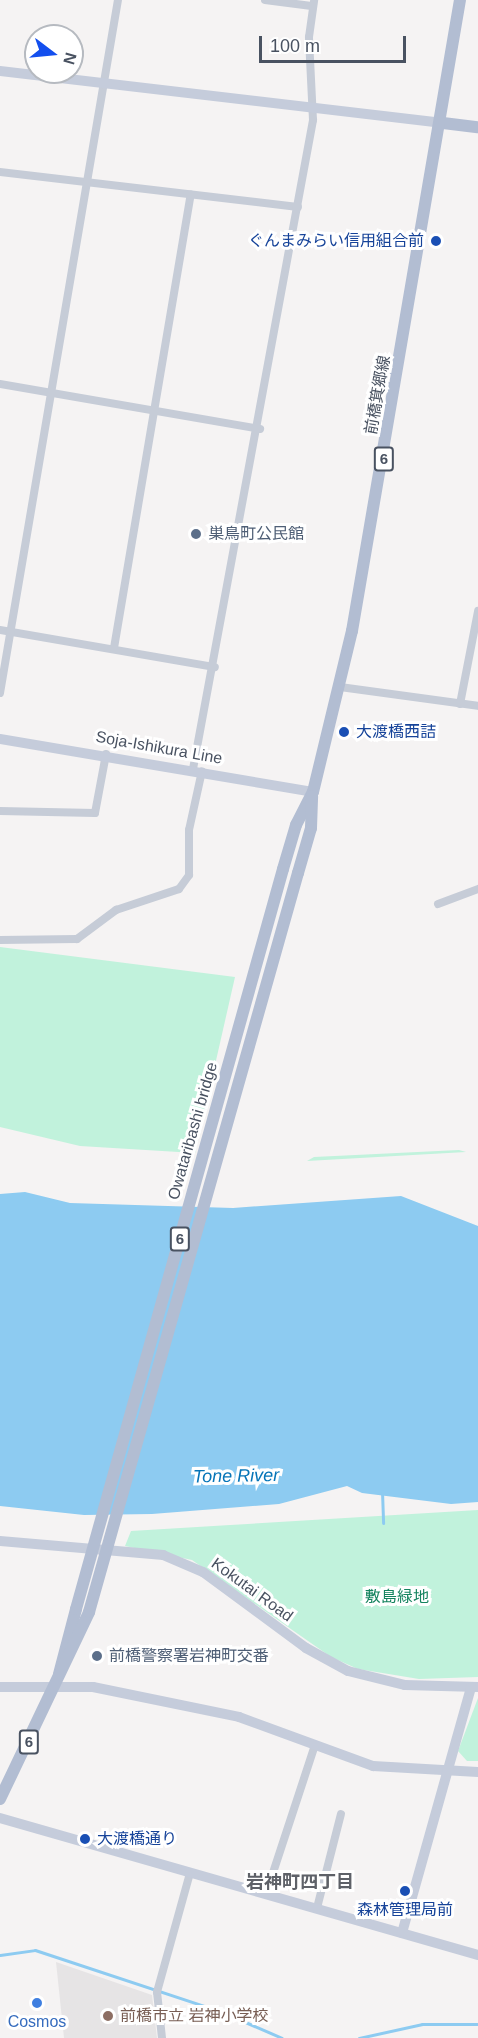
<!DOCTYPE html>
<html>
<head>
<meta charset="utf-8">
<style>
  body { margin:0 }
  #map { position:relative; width:478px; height:2038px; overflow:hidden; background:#f5f3f3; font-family:Arial,"Noto Sans JP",sans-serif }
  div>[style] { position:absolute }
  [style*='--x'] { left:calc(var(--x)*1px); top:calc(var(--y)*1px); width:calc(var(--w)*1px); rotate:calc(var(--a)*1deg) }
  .education>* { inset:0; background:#e6e4e5 }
  .green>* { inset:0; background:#c1f2dc }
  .water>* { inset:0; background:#8dcbf1 }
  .stream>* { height:3px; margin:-1.5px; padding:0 1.5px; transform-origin:1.5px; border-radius:1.5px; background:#8dcbf1 }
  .street>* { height:8px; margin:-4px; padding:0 4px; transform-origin:4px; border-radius:4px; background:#c6ccd7 }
  .secondary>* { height:10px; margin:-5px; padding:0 5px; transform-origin:5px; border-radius:5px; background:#c5ccdb }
  .primary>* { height:12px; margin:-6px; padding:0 6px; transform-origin:6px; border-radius:6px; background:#b2bdd2 }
  .primary-bridge>* { height:12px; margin:-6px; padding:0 6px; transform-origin:6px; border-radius:6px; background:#b2bdd2 }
  .dots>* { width:16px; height:16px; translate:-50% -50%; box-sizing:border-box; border:3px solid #fff; border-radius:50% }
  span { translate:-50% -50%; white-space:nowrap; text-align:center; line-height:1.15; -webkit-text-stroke:6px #fff; paint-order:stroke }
  .shield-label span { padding:2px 4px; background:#fff; border:2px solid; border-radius:4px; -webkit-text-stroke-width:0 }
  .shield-label { font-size:15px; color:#495261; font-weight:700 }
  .transit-label { font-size:16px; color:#164399 }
  .right { translate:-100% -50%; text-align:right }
  .left { translate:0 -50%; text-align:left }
  .street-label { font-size:16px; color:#495261 }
  .service-label { font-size:16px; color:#4e5e75 }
  .park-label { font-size:16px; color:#14835e }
  .education-label { font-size:16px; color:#785e54 }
  .shop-label { font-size:16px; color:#366cbe }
  .water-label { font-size:18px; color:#0675b8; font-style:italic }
  .neighbourhood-label { font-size:18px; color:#5e6168; font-weight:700 }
  .north { position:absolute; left:24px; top:24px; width:60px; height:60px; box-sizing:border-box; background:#fff; border:2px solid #b6bac0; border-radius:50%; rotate:106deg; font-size:16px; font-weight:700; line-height:24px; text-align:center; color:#495261 }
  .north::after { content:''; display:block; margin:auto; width:21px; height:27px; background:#134fee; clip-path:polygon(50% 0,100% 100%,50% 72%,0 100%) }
  .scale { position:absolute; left:259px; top:36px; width:147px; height:27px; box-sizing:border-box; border:3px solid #495261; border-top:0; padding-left:8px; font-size:18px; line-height:21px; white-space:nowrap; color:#495261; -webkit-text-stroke:4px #fff; paint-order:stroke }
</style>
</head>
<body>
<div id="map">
  <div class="education">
    <i style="clip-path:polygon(56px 1962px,152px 1995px,157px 2038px,64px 2038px)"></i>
  </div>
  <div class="green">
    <i style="clip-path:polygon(0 947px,235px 977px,195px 1153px,80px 1146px,0 1127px)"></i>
    <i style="clip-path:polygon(459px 1150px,466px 1152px,307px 1161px,314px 1157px)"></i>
    <i style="clip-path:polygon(478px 1510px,478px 1677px,419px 1679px,358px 1669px,331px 1657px,192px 1560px,125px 1546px,131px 1531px)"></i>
    <i style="clip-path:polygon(478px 1698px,478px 1761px,467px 1761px,458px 1751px)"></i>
  </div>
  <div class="water">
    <i style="clip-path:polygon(25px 1192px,70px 1203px,233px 1208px,401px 1196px,478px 1226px,478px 1502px,451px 1504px,362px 1493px,347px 1486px,279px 1504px,152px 1514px,84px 1515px,0 1506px,0 1194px)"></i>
  </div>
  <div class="stream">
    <i style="--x:382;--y:1491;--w:32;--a:88"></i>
    <i style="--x:0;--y:1955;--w:35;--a:-8"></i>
    <i style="--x:35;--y:1950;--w:197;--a:18.3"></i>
    <i style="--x:222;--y:2012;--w:65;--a:23.4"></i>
    <i style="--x:359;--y:2038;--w:65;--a:-12.5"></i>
    <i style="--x:422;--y:2024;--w:56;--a:0"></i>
  </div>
  <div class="street">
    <i style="--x:265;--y:0;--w:47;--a:7.3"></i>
    <i style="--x:0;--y:172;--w:300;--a:6.7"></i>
    <i style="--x:0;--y:384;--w:264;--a:9.8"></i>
    <i style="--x:0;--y:630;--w:218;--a:9.8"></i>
    <i style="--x:114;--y:648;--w:460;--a:-80.4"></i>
    <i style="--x:340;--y:687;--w:139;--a:7.8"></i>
    <i style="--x:0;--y:693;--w:703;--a:-80.34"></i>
    <i style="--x:460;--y:704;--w:95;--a:-79"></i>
    <i style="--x:193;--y:769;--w:660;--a:-79.52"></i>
    <i style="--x:313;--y:120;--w:83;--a:-92.8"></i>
    <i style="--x:309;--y:37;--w:37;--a:-82"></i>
    <i style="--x:0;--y:811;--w:95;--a:1.2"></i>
    <i style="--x:95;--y:813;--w:60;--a:-79.4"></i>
    <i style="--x:438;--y:904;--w:43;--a:-20.6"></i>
    <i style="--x:0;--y:940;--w:77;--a:-0.7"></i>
    <i style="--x:77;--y:939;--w:49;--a:-36.6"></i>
    <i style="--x:116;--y:910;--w:66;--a:-18.4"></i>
    <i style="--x:179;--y:889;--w:17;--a:-54"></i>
    <i style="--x:189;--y:875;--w:45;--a:-90"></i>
    <i style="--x:189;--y:830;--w:60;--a:-77.6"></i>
    <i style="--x:266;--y:1894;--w:157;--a:-71.8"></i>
    <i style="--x:317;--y:1908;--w:97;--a:-75.7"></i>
    <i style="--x:162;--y:2038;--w:46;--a:-96.2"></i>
    <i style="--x:157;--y:1992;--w:123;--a:-74.5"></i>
  </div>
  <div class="secondary">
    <i style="--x:0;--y:71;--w:446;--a:6.7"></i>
    <i style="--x:0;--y:739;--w:317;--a:9.6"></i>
    <i style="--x:0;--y:1541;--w:164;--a:4.9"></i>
    <i style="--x:163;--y:1555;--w:43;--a:23"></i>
    <i style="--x:203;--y:1572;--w:128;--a:36.4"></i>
    <i style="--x:306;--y:1648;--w:48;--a:28.7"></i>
    <i style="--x:348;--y:1671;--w:59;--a:13.8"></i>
    <i style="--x:405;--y:1685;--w:73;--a:1.6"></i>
    <i style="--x:0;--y:1687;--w:93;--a:0"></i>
    <i style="--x:93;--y:1687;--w:149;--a:11.6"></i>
    <i style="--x:239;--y:1717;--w:143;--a:20.1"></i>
    <i style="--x:373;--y:1766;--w:105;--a:3.3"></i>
    <i style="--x:0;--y:1818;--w:497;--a:16"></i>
    <i style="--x:402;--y:1933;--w:255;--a:-74.3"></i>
  </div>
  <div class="primary">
    <i style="--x:443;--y:123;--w:35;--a:7"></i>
    <i style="--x:283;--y:869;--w:46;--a:-73.5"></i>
    <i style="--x:296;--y:825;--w:37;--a:-63"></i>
    <i style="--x:313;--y:792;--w:166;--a:-76.4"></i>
    <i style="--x:352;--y:631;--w:640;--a:-80.29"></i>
    <i style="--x:298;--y:873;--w:47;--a:-73.9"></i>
    <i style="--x:311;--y:828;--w:32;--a:-88"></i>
    <i style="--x:59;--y:1674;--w:67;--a:-75.3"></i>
    <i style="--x:0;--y:1799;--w:207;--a:-64.5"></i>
  </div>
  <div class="primary-bridge">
    <i style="--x:76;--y:1609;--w:768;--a:-74.37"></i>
    <i style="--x:89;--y:1612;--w:768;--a:-74.21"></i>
  </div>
  <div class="dots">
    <i style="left:436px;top:241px;background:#1a4fb4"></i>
    <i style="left:196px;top:534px;background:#5c6f8a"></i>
    <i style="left:344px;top:732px;background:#1a4fb4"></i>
    <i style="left:97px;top:1656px;background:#5c6f8a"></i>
    <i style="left:85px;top:1839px;background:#1a4fb4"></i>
    <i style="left:405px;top:1891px;background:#1a4fb4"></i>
    <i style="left:37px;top:2003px;background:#3f7fe0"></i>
    <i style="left:108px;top:2016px;background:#8d6e63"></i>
  </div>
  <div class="shield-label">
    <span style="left:384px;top:459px">6</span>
    <span style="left:180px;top:1239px">6</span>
    <span style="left:29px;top:1742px">6</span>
  </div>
  <div class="transit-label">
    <span class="right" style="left:424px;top:241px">ぐんまみらい信用組合前</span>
    <span class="left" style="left:356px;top:732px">大渡橋西詰</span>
    <span class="left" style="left:97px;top:1839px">大渡橋通り</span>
    <span style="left:405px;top:1910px">森林管理局前</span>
  </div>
  <div class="street-label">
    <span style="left:378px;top:395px;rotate:-80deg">前橋箕郷線</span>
    <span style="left:159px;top:748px;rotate:10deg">Soja-Ishikura Line</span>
    <span style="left:193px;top:1131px;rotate:-74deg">Owataribashi bridge</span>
    <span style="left:252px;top:1590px;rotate:36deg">Kokutai Road</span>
  </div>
  <div class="service-label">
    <span class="left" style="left:208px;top:534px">巣鳥町公民館</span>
    <span class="left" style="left:109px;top:1656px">前橋警察署岩神町交番</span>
  </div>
  <div class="park-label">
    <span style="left:397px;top:1597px">敷島緑地</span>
  </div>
  <div class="education-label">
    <span class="left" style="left:120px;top:2016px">前橋市立 岩神小学校</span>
  </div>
  <div class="shop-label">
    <span style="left:37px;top:2022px">Cosmos</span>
  </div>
  <div class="water-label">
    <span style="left:236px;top:1476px;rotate:-1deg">Tone River</span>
  </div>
  <div class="neighbourhood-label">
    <span style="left:300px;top:1882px">岩神町四丁目</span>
  </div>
  <div class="north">N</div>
  <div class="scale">100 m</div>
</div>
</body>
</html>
